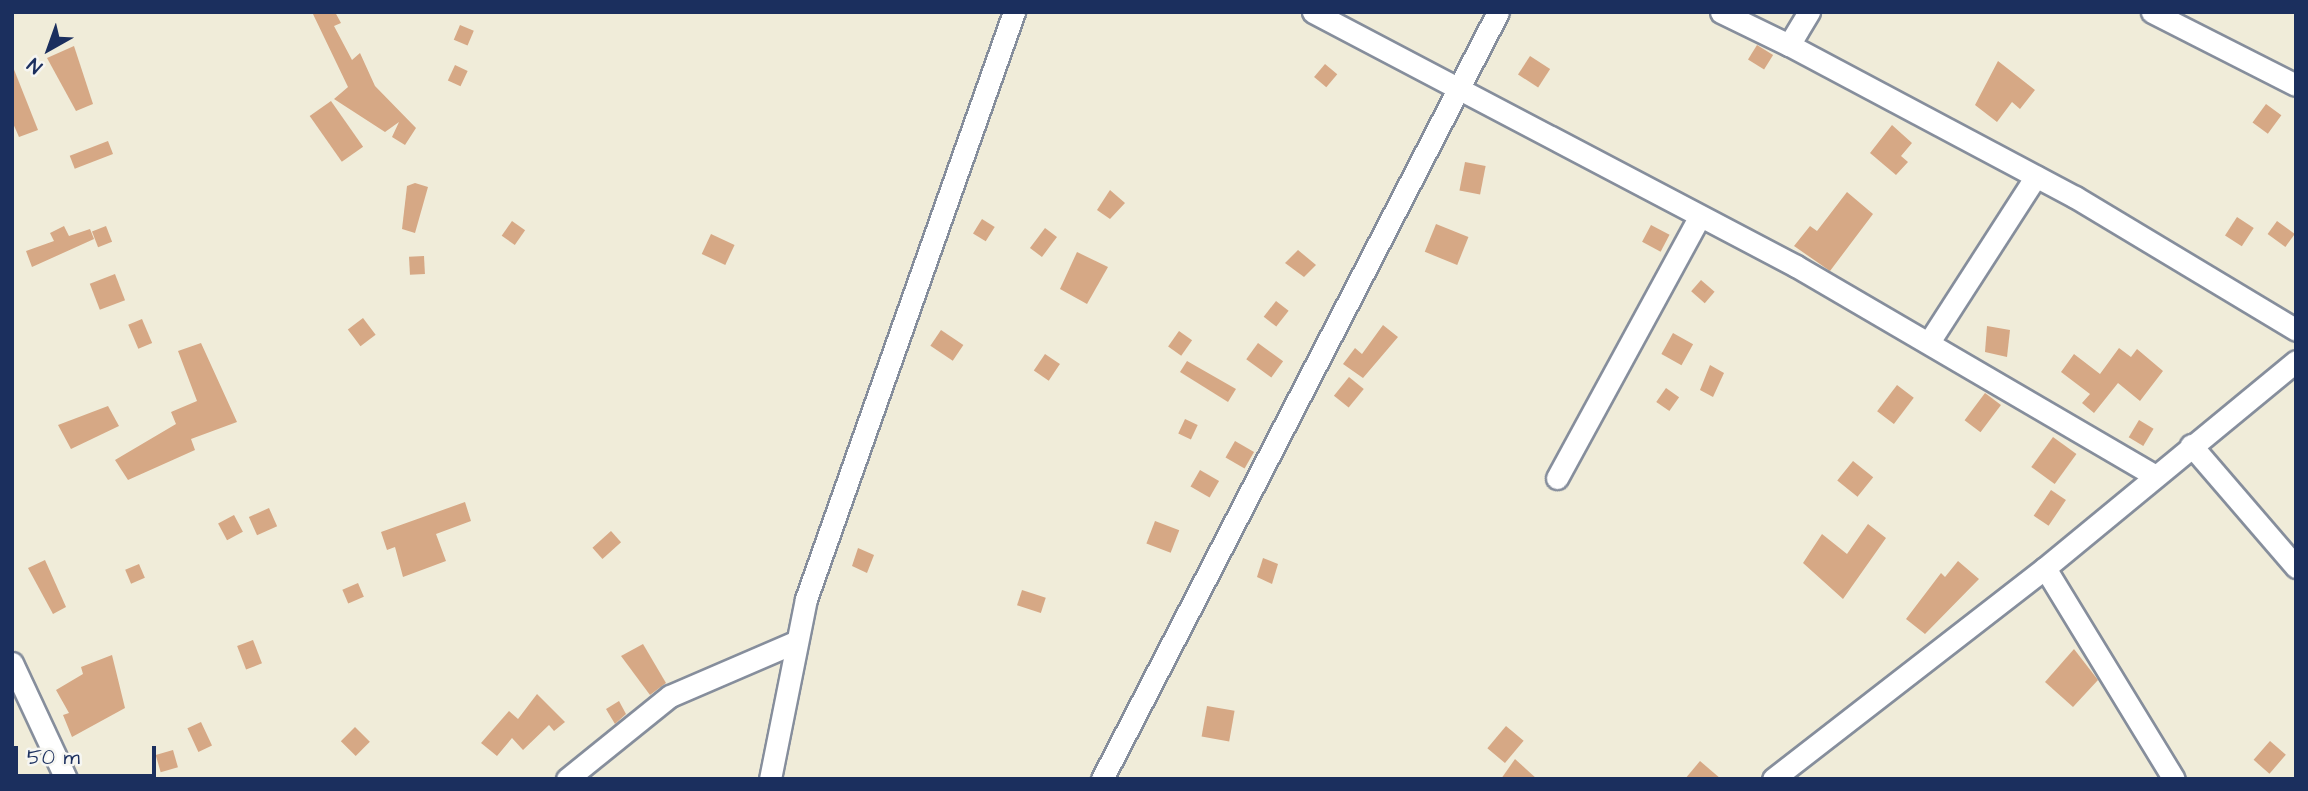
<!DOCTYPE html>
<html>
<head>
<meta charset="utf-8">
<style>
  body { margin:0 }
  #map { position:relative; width:2308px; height:791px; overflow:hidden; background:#f0ecd9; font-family:"Architects Daughter",sans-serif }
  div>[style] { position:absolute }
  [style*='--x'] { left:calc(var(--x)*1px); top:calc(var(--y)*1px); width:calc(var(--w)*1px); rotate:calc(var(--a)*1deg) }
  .building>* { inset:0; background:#d6a885; transform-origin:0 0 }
  .roads { filter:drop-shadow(2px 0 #868e9c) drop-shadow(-2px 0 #868e9c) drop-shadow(0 2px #868e9c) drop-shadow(0 -2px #868e9c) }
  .minor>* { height:21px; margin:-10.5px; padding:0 10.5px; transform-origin:10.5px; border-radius:10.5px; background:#fff }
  span { translate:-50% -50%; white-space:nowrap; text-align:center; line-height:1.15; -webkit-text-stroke:6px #f6f6f2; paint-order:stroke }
  .frame { position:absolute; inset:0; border:14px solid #1b2f5e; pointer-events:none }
  .north { position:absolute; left:14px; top:14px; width:70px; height:70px; -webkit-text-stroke:5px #f6f6f2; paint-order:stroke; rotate:220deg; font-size:19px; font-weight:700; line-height:28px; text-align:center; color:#1b2f5e }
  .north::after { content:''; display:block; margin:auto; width:24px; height:32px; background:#1b2f5e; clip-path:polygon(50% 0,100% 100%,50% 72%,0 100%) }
  .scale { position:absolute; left:14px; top:746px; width:142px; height:32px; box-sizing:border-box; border:4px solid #1b2f5e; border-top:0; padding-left:9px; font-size:21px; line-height:24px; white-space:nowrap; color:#1b2f5e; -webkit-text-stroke:5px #f6f6f2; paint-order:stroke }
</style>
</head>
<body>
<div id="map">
  <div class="building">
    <i style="clip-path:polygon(312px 12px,335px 12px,341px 23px,334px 26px,352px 60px,360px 53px,375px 86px,416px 128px,405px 145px,392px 137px,399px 122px,385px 132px,334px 99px,348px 87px)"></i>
    <i style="left:460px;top:25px;width:15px;height:16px;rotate:23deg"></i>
    <i style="left:1757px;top:45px;width:19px;height:17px;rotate:32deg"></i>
    <i style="clip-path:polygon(74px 46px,93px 104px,76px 111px,47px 58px)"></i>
    <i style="left:1530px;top:56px;width:24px;height:22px;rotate:33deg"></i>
    <i style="clip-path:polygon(1998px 61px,2035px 90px,2020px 109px,2012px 102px,1997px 122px,1975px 105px)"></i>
    <i style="left:1325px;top:64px;width:16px;height:17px;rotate:40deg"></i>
    <i style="left:455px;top:65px;width:14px;height:17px;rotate:25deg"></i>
    <i style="clip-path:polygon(13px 67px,38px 130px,19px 137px,12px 121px)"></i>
    <i style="left:331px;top:101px;width:56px;height:26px;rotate:55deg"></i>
    <i style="left:2266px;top:104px;width:19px;height:23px;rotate:36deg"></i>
    <i style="clip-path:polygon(1892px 125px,1912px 143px,1901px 156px,1908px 162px,1896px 175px,1870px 153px)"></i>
    <i style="left:108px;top:141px;width:14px;height:41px;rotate:69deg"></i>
    <i style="left:1465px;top:162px;width:21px;height:29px;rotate:11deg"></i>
    <i style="clip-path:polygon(415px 183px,428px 187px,415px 233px,402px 229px,407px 186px)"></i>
    <i style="clip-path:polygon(1110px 190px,1125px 203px,1110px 219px,1097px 210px)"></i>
    <i style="clip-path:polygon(1847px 192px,1873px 214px,1830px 271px,1794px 246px,1810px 226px,1817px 231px)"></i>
    <i style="left:2237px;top:217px;width:20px;height:22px;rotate:33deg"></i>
    <i style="left:982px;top:219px;width:15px;height:17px;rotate:32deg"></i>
    <i style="left:512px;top:221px;width:16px;height:18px;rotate:35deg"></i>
    <i style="left:2277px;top:221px;width:22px;height:16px;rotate:36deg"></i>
    <i style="left:1436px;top:224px;width:35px;height:30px;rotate:22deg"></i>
    <i style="left:1651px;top:225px;width:21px;height:19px;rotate:28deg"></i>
    <i style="clip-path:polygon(64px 226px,69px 236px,90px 229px,94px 239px,32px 267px,26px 251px,54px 241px,50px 233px)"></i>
    <i style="left:106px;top:226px;width:17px;height:15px;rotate:69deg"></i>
    <i style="left:1045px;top:228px;width:15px;height:25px;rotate:37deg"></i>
    <i style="left:711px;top:234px;width:26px;height:22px;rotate:25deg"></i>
    <i style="clip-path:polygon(1298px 250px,1316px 265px,1304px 277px,1285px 263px)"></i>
    <i style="clip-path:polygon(1077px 252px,1108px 267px,1087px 304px,1060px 289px)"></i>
    <i style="left:424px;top:256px;width:18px;height:15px;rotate:87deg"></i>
    <i style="left:115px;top:274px;width:28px;height:27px;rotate:69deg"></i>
    <i style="left:1701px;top:280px;width:18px;height:15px;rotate:41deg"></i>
    <i style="left:1276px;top:301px;width:16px;height:20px;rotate:38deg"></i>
    <i style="left:363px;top:318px;width:21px;height:19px;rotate:53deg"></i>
    <i style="left:142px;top:319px;width:26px;height:15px;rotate:67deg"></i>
    <i style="clip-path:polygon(1383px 325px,1398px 337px,1363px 378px,1343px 364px,1355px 348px,1362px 354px)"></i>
    <i style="clip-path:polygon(1987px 326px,2010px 330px,2007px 357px,1985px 352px)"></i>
    <i style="left:941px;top:330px;width:27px;height:19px;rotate:34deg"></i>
    <i style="left:1179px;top:331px;width:16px;height:19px;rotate:35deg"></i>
    <i style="left:1673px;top:333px;width:23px;height:24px;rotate:29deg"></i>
    <i style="clip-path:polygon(201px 343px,237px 422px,191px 439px,195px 450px,128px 480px,115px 460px,176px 424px,171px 412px,197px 401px,178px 351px)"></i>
    <i style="left:1258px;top:343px;width:31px;height:20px;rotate:36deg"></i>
    <i style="clip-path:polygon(2119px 348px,2131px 357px,2137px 349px,2163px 371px,2140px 401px,2118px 383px,2094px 413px,2082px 403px,2090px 394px,2061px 372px,2074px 354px,2100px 374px)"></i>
    <i style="left:1045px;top:354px;width:18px;height:20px;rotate:34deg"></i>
    <i style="clip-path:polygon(1187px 361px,1236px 389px,1228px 402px,1180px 372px)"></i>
    <i style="clip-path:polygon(1710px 365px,1724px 373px,1713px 397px,1700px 390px)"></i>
    <i style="left:1349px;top:377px;width:19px;height:24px;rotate:39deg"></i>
    <i style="left:1897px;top:385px;width:21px;height:33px;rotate:37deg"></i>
    <i style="left:1666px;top:388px;width:16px;height:17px;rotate:35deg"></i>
    <i style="left:1985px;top:393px;width:20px;height:34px;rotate:37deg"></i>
    <i style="clip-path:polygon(108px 406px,119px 426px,71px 449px,58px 425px)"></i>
    <i style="left:1185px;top:419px;width:14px;height:16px;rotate:25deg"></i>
    <i style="left:2139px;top:420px;width:17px;height:20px;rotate:31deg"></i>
    <i style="left:2053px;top:437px;width:29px;height:37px;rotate:36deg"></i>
    <i style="left:1235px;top:441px;width:22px;height:19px;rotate:30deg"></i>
    <i style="left:1853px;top:461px;width:26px;height:25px;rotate:39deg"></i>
    <i style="left:1200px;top:470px;width:22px;height:19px;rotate:30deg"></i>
    <i style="left:2051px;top:490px;width:18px;height:31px;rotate:34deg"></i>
    <i style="clip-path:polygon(465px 502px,471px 521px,436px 534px,446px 561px,403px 577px,395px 547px,387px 550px,381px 532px)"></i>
    <i style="left:269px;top:508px;width:20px;height:22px;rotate:66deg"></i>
    <i style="left:234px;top:515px;width:19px;height:18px;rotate:62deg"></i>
    <i style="left:1155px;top:521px;width:26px;height:24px;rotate:21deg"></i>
    <i style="clip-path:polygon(1868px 524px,1886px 538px,1843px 599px,1803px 563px,1822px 534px,1847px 554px)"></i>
    <i style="left:611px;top:531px;width:15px;height:25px;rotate:48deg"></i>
    <i style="clip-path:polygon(858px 548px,874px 555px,867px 573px,852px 566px)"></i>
    <i style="clip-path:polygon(1263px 558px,1278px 564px,1272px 584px,1257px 577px)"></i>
    <i style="clip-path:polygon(45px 560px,66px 607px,53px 614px,28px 568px)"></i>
    <i style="clip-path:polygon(1958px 561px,1979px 579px,1925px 634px,1906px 619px,1941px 573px,1945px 577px)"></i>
    <i style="left:139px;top:564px;width:15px;height:15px;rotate:67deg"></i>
    <i style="left:358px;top:583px;width:15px;height:17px;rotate:67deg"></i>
    <i style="left:1022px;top:590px;width:25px;height:16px;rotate:18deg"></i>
    <i style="left:253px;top:640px;width:25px;height:17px;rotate:69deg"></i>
    <i style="clip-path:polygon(643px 644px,666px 683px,650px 695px,621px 656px)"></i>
    <i style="clip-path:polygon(2074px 649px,2098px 680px,2073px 707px,2045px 682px)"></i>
    <i style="clip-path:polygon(112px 655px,125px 708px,72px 737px,63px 715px,69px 713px,56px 690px,83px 674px,81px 667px)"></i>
    <i style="clip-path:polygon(537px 694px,565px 722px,554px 731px,549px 725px,523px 750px,512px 738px,497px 756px,481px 743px,509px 711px,518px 719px)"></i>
    <i style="clip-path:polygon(619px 701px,626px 714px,615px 724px,606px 709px)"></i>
    <i style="left:1207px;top:706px;width:28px;height:31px;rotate:10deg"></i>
    <i style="left:201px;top:722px;width:26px;height:15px;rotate:65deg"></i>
    <i style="left:1506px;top:726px;width:23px;height:29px;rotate:40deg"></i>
    <i style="left:355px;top:727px;width:21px;height:20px;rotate:45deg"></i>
    <i style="left:2270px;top:741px;width:21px;height:25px;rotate:41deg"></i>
    <i style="left:173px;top:750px;width:18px;height:18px;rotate:74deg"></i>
    <i style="clip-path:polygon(1515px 759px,1537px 779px,1501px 779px)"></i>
    <i style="clip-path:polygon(1700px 761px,1721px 779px,1685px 779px)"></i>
  </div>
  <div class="roads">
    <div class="minor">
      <i style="--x:1313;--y:12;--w:546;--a:27.74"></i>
      <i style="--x:1796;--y:266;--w:415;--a:30.3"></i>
      <i style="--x:1721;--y:12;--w:76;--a:25.9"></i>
      <i style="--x:1789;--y:45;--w:39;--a:-59"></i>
      <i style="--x:2152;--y:12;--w:161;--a:26.9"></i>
      <i style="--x:1789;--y:45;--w:324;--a:28"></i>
      <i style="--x:2075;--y:197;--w:258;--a:31"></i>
      <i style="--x:1929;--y:342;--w:197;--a:-57.2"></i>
      <i style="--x:2191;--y:445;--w:161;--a:49.3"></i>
      <i style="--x:1557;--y:478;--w:298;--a:-61.4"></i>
      <i style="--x:2045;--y:568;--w:247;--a:58.6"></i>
      <i style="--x:12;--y:663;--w:128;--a:65"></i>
      <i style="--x:567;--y:779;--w:132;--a:-38.9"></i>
      <i style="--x:670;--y:696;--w:134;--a:-23.3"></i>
      <i style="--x:770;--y:779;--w:184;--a:-78.7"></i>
      <i style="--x:806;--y:599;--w:623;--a:-70.49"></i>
      <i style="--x:1102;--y:779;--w:863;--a:-62.69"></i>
      <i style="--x:1773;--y:779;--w:344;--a:-37.8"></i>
      <i style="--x:2045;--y:568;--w:325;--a:-39.5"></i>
    </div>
  </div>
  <div class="frame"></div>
  <div class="north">N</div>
  <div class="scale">50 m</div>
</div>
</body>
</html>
